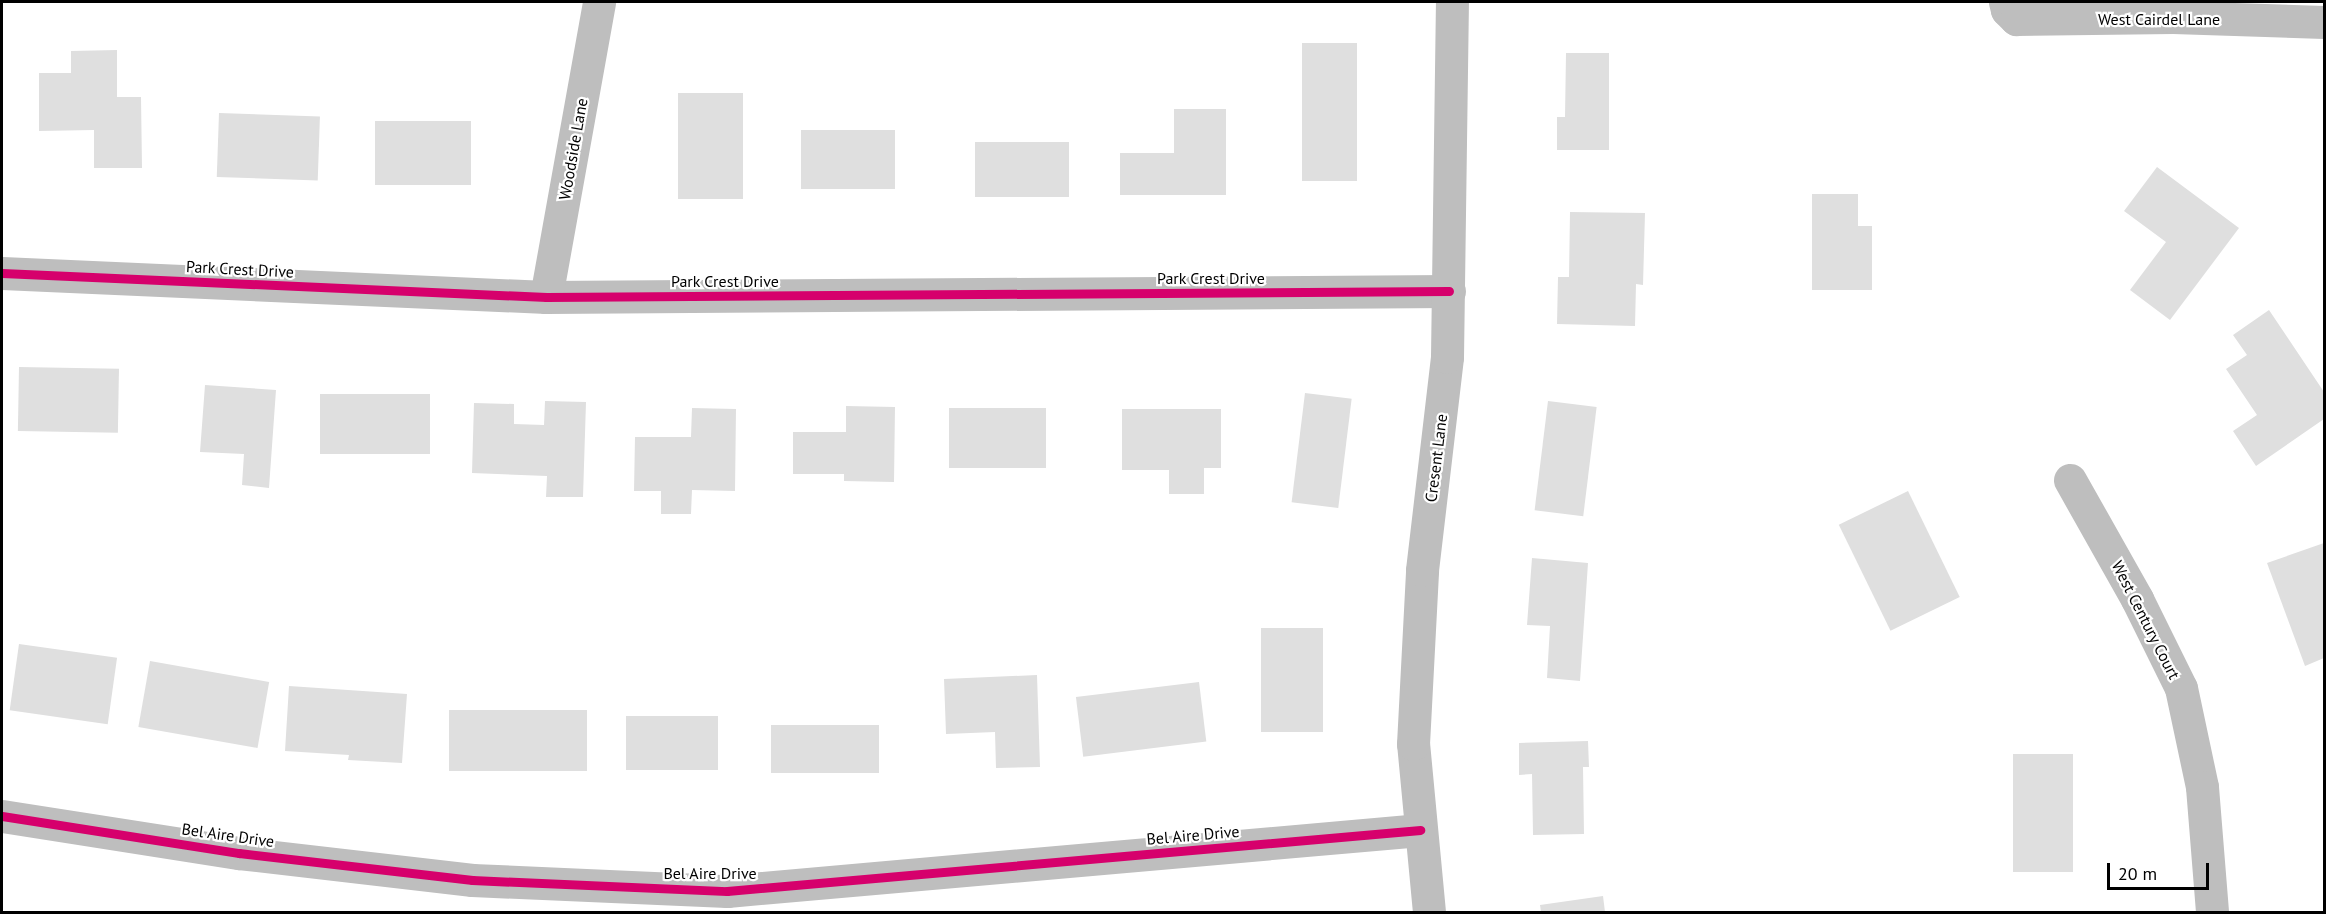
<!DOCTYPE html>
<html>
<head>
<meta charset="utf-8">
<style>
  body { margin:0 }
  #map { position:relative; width:2326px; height:914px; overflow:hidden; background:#fff; font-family:"PT Sans",sans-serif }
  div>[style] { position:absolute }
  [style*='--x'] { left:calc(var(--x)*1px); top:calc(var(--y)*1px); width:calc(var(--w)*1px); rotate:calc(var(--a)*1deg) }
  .building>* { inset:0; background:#dfdfdf; transform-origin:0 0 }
  .minor>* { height:33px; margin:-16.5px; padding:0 16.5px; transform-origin:16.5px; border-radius:16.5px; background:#bebebe }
  .cycleway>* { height:9px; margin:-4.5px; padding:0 4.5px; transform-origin:4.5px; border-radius:4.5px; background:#d6006c }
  span { translate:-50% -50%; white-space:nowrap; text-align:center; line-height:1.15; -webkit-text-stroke:4.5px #fff; paint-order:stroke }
  .street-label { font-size:16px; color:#000 }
  .frame { position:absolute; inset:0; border:3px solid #000; pointer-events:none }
  .scale { position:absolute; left:2107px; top:863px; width:102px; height:27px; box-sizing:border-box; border:3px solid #000; border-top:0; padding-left:8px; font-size:18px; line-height:21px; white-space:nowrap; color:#000; -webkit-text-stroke:4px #fff; paint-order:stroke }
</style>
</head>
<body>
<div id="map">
  <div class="building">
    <i style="left:1302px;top:43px;width:55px;height:138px"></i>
    <i style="clip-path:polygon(117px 50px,117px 97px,141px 97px,142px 168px,94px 168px,94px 130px,39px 131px,39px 73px,71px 73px,71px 51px)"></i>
    <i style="clip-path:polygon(1566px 53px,1609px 53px,1609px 150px,1557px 150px,1557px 117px,1565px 117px)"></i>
    <i style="left:678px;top:93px;width:65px;height:106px"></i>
    <i style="clip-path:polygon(1174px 109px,1226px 109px,1226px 195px,1120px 195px,1120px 153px,1174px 153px)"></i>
    <i style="left:219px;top:113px;width:101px;height:64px;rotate:2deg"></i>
    <i style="left:375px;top:121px;width:96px;height:64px"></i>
    <i style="left:801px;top:130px;width:94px;height:59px"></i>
    <i style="left:975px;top:142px;width:94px;height:55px"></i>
    <i style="clip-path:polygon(2157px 167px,2239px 228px,2170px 320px,2130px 290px,2166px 242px,2124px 211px)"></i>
    <i style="clip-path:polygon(1812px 194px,1858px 194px,1858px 226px,1872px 226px,1872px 290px,1812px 290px)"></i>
    <i style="clip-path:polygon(1570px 212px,1645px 213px,1643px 285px,1636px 284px,1635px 326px,1557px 324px,1558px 277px,1569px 277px)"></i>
    <i style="clip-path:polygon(2269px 310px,2324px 392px,2324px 419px,2256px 466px,2233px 431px,2257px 415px,2226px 369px,2247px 355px,2233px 335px)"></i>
    <i style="left:19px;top:367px;width:100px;height:64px;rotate:1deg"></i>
    <i style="clip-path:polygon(205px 385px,276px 390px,269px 488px,242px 485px,244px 454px,200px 452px)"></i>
    <i style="left:1305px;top:393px;width:47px;height:110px;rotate:7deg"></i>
    <i style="left:320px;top:394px;width:110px;height:60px"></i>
    <i style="clip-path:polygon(545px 401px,586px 402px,583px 497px,546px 497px,547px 476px,472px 473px,474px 403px,514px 404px,514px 424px,544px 425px)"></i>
    <i style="left:1548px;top:401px;width:49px;height:110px;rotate:7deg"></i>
    <i style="clip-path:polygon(846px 406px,895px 407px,894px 482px,844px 481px,844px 474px,793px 474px,793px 432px,846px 432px)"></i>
    <i style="clip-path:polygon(692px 408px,736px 409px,735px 491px,692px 490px,691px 514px,661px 514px,661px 491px,634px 491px,635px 437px,691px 437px)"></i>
    <i style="left:949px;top:408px;width:97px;height:60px"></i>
    <i style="clip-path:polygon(1122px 409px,1221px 409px,1221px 468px,1204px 468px,1204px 494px,1169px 494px,1169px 470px,1122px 470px)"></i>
    <i style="left:1908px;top:491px;width:118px;height:77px;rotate:64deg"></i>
    <i style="clip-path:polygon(2324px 543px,2324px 658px,2305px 666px,2267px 563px)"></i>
    <i style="clip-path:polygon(1532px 558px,1588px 563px,1580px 681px,1547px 678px,1550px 626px,1527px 625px)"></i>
    <i style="left:1261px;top:628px;width:62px;height:104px"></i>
    <i style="left:19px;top:644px;width:99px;height:67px;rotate:8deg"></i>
    <i style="left:150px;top:661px;width:121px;height:67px;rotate:10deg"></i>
    <i style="clip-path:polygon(1037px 675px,1040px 767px,996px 768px,995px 732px,946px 734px,944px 679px)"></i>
    <i style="left:1199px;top:682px;width:60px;height:124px;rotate:83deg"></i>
    <i style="clip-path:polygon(289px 686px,407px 694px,402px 763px,348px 760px,349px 755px,285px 751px)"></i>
    <i style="left:449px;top:710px;width:138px;height:61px"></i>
    <i style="left:626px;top:716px;width:92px;height:54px"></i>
    <i style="left:771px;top:725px;width:108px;height:48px"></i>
    <i style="clip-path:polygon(1588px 741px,1589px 767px,1583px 767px,1584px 834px,1533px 835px,1532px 774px,1519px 775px,1519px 743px)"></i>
    <i style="left:2013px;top:754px;width:60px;height:118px"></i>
    <i style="clip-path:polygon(1603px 896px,1605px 912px,1541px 912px,1540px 905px)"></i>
  </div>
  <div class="minor">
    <i style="--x:2005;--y:2;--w:8;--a:76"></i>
    <i style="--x:2007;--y:10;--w:13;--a:45"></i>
    <i style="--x:2016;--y:19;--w:157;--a:-0.7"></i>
    <i style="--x:2173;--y:17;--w:151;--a:1.9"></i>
    <i style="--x:2;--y:273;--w:545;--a:2.53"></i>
    <i style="--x:546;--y:297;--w:903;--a:-0.38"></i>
    <i style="--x:546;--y:297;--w:300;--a:-79.8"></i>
    <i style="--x:2070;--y:480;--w:137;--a:60.6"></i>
    <i style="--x:2137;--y:599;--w:99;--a:63.7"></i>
    <i style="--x:2181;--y:688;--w:101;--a:78"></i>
    <i style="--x:2202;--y:787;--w:125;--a:85.4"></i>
    <i style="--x:2;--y:816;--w:240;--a:8.9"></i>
    <i style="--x:239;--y:853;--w:235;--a:6.6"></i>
    <i style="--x:472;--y:880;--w:255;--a:2.5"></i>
    <i style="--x:727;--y:891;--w:696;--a:-5.03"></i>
    <i style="--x:1429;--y:912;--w:169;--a:-95.4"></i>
    <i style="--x:1413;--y:744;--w:174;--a:-87"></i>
    <i style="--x:1422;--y:570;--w:214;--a:-83.3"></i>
    <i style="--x:1447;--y:357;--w:355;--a:-89.2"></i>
  </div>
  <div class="cycleway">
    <i style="--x:2;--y:273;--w:545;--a:2.53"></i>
    <i style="--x:546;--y:297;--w:903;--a:-0.38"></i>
    <i style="--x:2;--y:816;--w:240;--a:8.9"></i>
    <i style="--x:239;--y:853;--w:235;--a:6.6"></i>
    <i style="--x:472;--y:880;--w:255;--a:2.5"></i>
    <i style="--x:727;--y:891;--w:696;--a:-5.03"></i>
  </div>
  <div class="street-label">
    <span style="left:2159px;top:19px">West Cairdel Lane</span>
    <span style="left:573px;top:149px;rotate:-80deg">Woodside Lane</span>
    <span style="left:240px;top:269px;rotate:3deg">Park Crest Drive</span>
    <span style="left:1211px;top:278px">Park Crest Drive</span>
    <span style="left:725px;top:281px">Park Crest Drive</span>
    <span style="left:1436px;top:458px;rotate:-83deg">Cresent Lane</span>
    <span style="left:2146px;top:620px;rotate:63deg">West Century Court</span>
    <span style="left:228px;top:835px;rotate:8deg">Bel Aire Drive</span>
    <span style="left:1193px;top:835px;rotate:-5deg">Bel Aire Drive</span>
    <span style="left:710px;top:873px">Bel Aire Drive</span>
  </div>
  <div class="frame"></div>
  <div class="scale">20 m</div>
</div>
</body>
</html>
